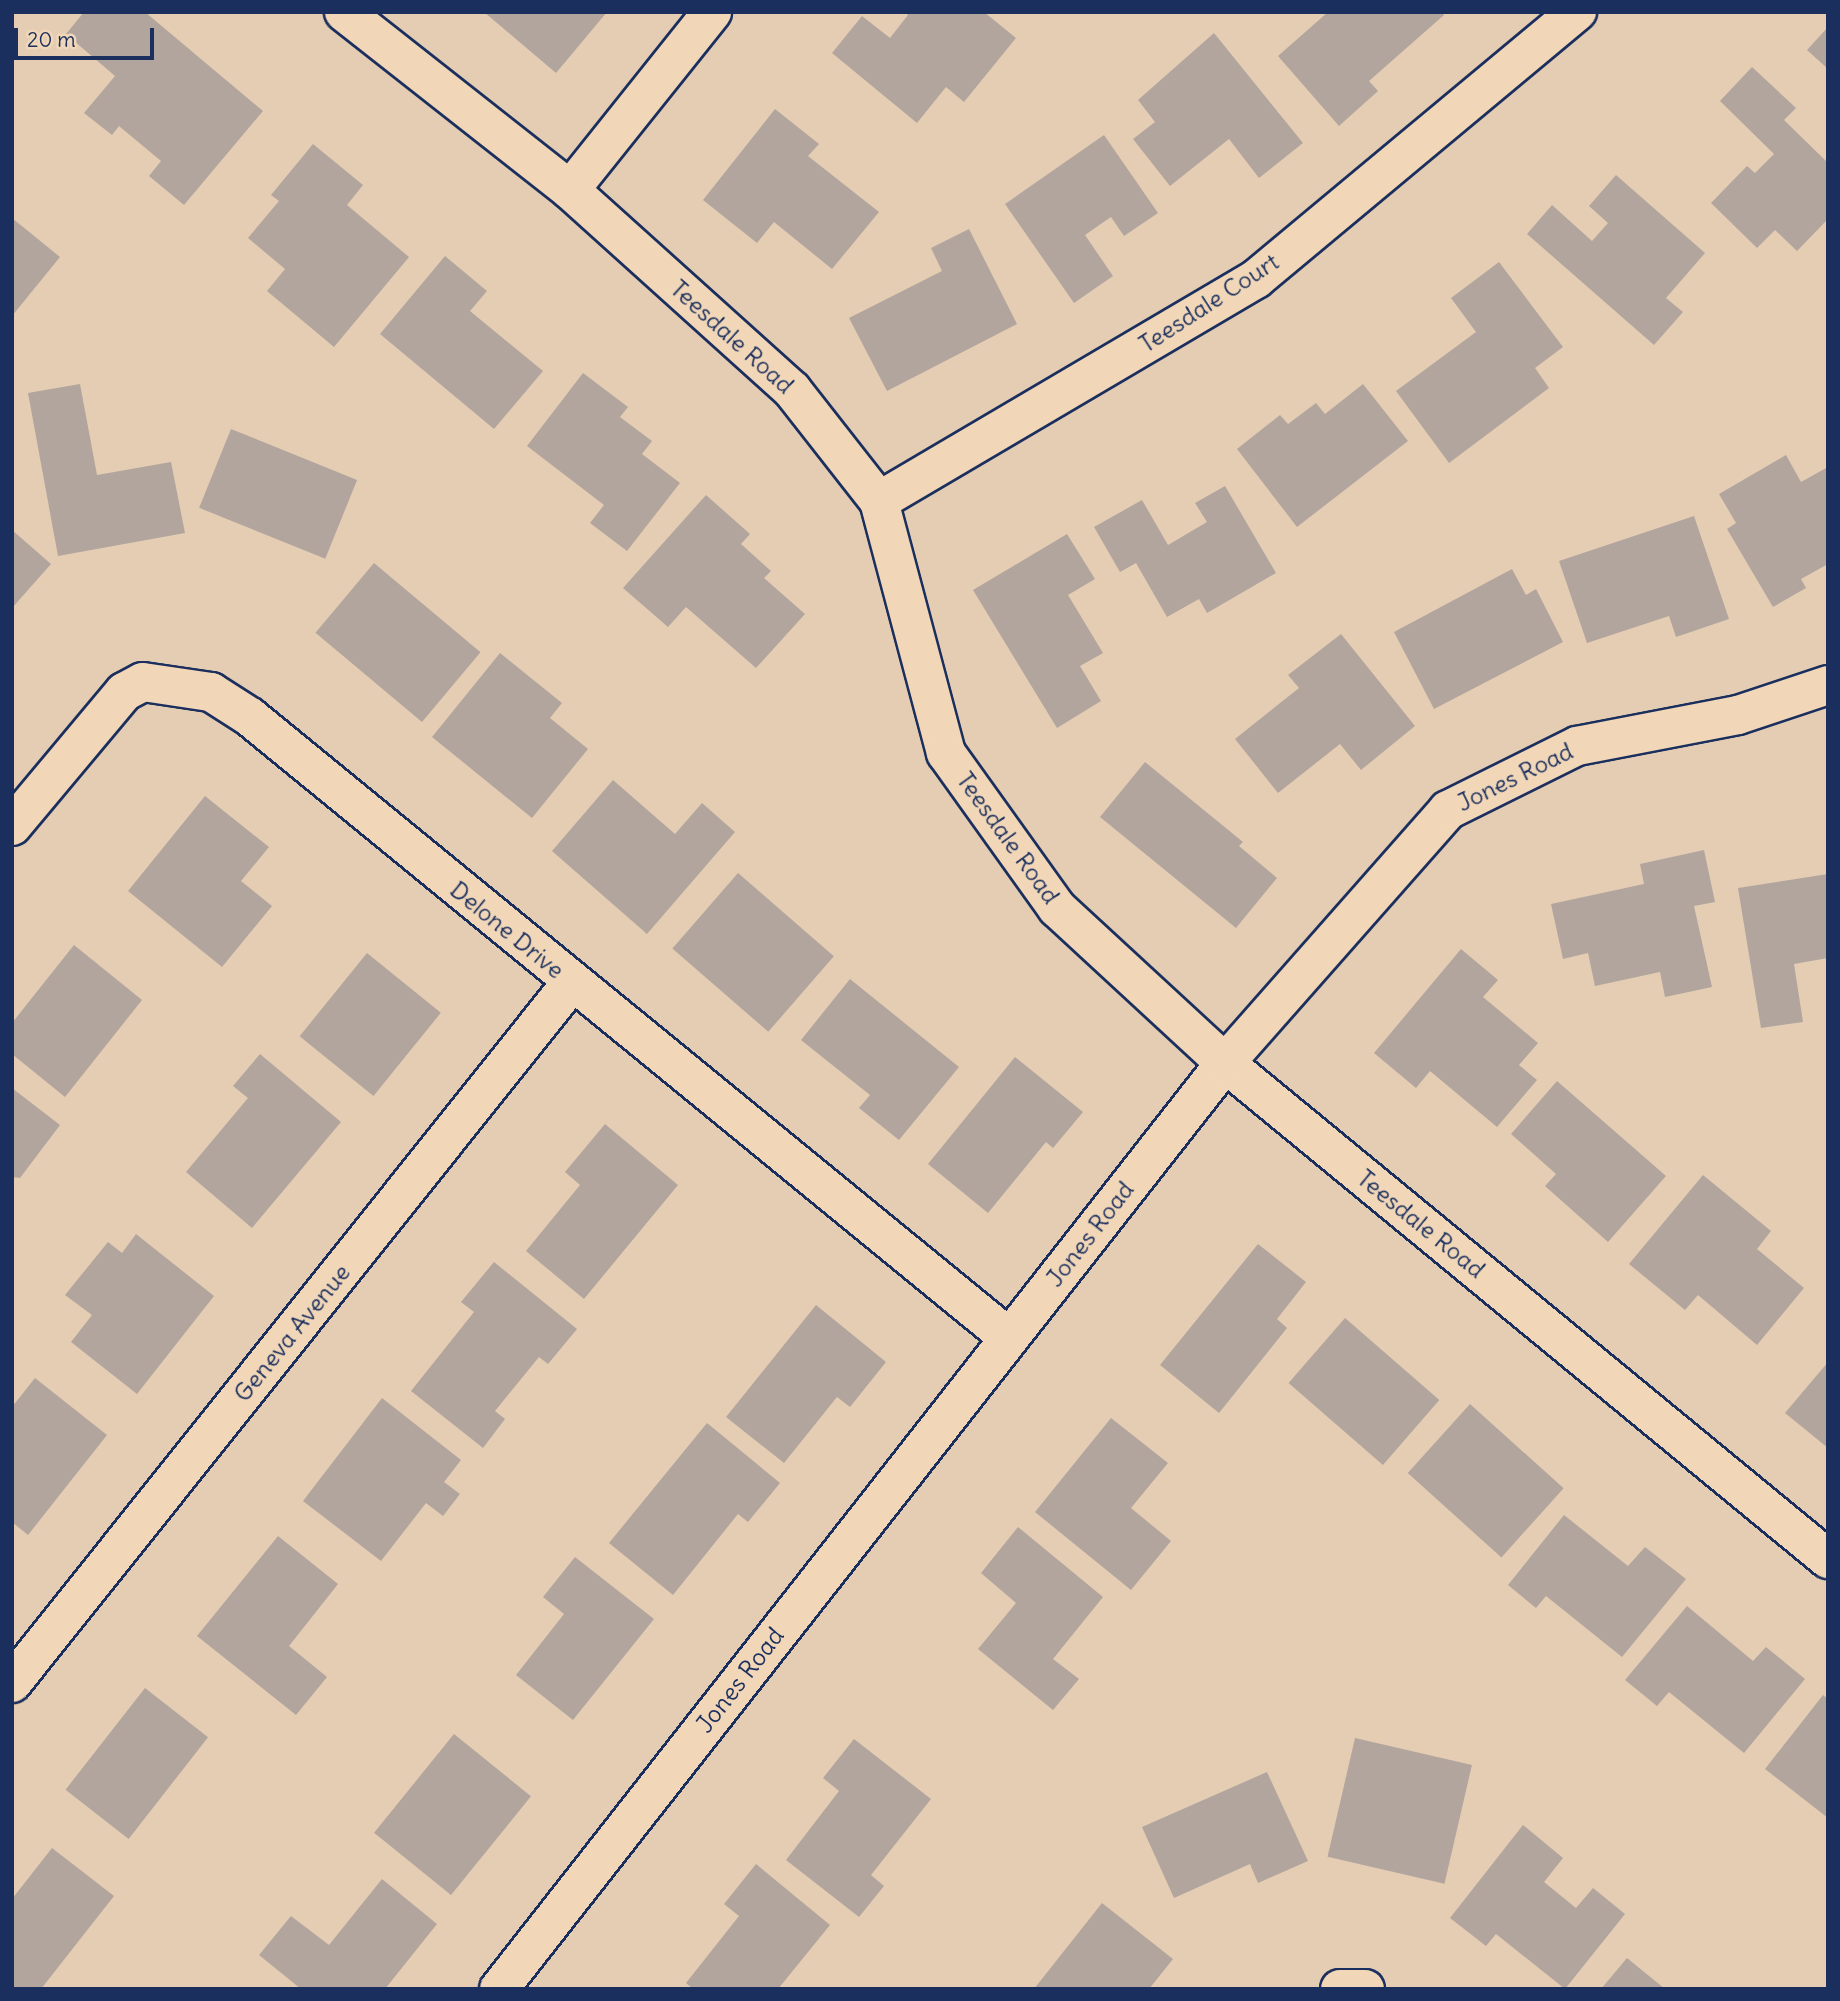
<!DOCTYPE html>
<html>
<head>
<meta charset="utf-8">
<style>
  body { margin:0 }
  #map { position:relative; width:1840px; height:2001px; overflow:hidden; background:#e4cdb3; font-family:Delius,sans-serif }
  div>[style] { position:absolute }
  [style*='--x'] { left:calc(var(--x)*1px); top:calc(var(--y)*1px); width:calc(var(--w)*1px); rotate:calc(var(--a)*1deg) }
  .building>* { inset:0; background:#b2a59e; transform-origin:0 0 }
  .roads { filter:drop-shadow(2px 0 #1b2f5e) drop-shadow(-2px 0 #1b2f5e) drop-shadow(0 2px #1b2f5e) drop-shadow(0 -2px #1b2f5e) }
  .minor>* { height:38px; margin:-19px; padding:0 19px; transform-origin:19px; border-radius:19px; background:#f1d7b8 }
  span { translate:-50% -50%; white-space:nowrap; text-align:center; line-height:1.15; -webkit-text-stroke:7px #f1d7b8; paint-order:stroke }
  .street-label { font-size:24px; color:#1b2f5e }
  .frame { position:absolute; inset:0; border:14px solid #1b2f5e; pointer-events:none }
  .scale { position:absolute; left:14px; top:28px; width:140px; height:32px; box-sizing:border-box; border:4px solid #1b2f5e; border-top:0; padding-left:9px; font-size:21px; line-height:24px; white-space:nowrap; color:#1b2f5e; -webkit-text-stroke:5px #f1d7b8; paint-order:stroke }
</style>
</head>
<body>
<div id="map">
  <div class="building">
    <i style="clip-path:polygon(84px 12px,145px 12px,263px 111px,184px 205px,149px 176px,161px 161px,119px 126px,112px 135px,84px 113px,115px 76px,66px 34px)"></i>
    <i style="clip-path:polygon(484px 12px,607px 12px,556px 73px)"></i>
    <i style="clip-path:polygon(905px 12px,984px 12px,1016px 38px,964px 102px,946px 87px,917px 123px,832px 53px,862px 16px,890px 38px,908px 15px)"></i>
    <i style="clip-path:polygon(1328px 12px,1442px 12px,1444px 15px,1369px 81px,1378px 91px,1339px 126px,1278px 56px)"></i>
    <i style="clip-path:polygon(1828px 27px,1828px 69px,1807px 50px)"></i>
    <i style="clip-path:polygon(1214px 33px,1303px 143px,1259px 178px,1229px 139px,1170px 186px,1133px 139px,1155px 122px,1138px 100px)"></i>
    <i style="clip-path:polygon(1752px 67px,1796px 108px,1784px 120px,1828px 163px,1828px 219px,1797px 251px,1775px 230px,1757px 248px,1711px 203px,1747px 166px,1755px 173px,1774px 154px,1720px 101px)"></i>
    <i style="clip-path:polygon(775px 109px,819px 144px,808px 156px,879px 212px,832px 269px,774px 222px,757px 243px,703px 200px)"></i>
    <i style="clip-path:polygon(1104px 135px,1158px 213px,1124px 236px,1111px 217px,1085px 235px,1113px 276px,1074px 303px,1005px 204px)"></i>
    <i style="clip-path:polygon(313px 144px,363px 185px,347px 205px,409px 257px,334px 347px,267px 291px,285px 269px,248px 238px,279px 201px,271px 195px)"></i>
    <i style="clip-path:polygon(1616px 175px,1705px 253px,1666px 298px,1683px 312px,1654px 345px,1527px 234px,1552px 205px,1592px 241px,1608px 223px,1589px 206px)"></i>
    <i style="clip-path:polygon(12px 218px,60px 257px,12px 316px)"></i>
    <i style="clip-path:polygon(969px 229px,1017px 324px,887px 391px,849px 318px,942px 271px,931px 248px)"></i>
    <i style="clip-path:polygon(445px 256px,487px 291px,470px 311px,543px 371px,494px 429px,380px 334px)"></i>
    <i style="clip-path:polygon(1499px 262px,1563px 347px,1535px 368px,1549px 388px,1449px 463px,1396px 391px,1476px 332px,1451px 298px)"></i>
    <i style="clip-path:polygon(583px 373px,628px 407px,620px 417px,652px 441px,642px 454px,680px 483px,627px 551px,590px 523px,604px 505px,527px 446px)"></i>
    <i style="clip-path:polygon(80px 384px,97px 475px,171px 462px,185px 533px,58px 556px,28px 393px)"></i>
    <i style="clip-path:polygon(1363px 384px,1408px 441px,1297px 527px,1237px 449px,1280px 415px,1288px 424px,1316px 403px,1325px 414px)"></i>
    <i style="left:231px;top:429px;width:136px;height:85px;rotate:22deg"></i>
    <i style="clip-path:polygon(1786px 455px,1801px 482px,1828px 467px,1828px 564px,1801px 579px,1806px 588px,1773px 607px,1727px 529px,1736px 523px,1719px 494px)"></i>
    <i style="clip-path:polygon(1225px 486px,1276px 573px,1207px 613px,1199px 599px,1167px 617px,1136px 563px,1120px 572px,1094px 527px,1142px 500px,1168px 545px,1207px 522px,1195px 503px)"></i>
    <i style="clip-path:polygon(706px 495px,750px 534px,741px 544px,771px 571px,764px 578px,805px 614px,756px 668px,686px 607px,668px 627px,623px 588px)"></i>
    <i style="clip-path:polygon(1694px 516px,1729px 619px,1676px 637px,1669px 616px,1587px 643px,1559px 561px)"></i>
    <i style="clip-path:polygon(12px 530px,51px 564px,12px 608px)"></i>
    <i style="clip-path:polygon(1067px 534px,1095px 579px,1068px 595px,1103px 653px,1080px 666px,1101px 701px,1057px 728px,973px 590px)"></i>
    <i style="left:374px;top:563px;width:139px;height:91px;rotate:40deg"></i>
    <i style="clip-path:polygon(1512px 569px,1526px 595px,1536px 589px,1563px 642px,1434px 709px,1394px 632px)"></i>
    <i style="clip-path:polygon(1341px 634px,1415px 726px,1361px 770px,1340px 744px,1278px 793px,1235px 739px,1299px 688px,1288px 675px)"></i>
    <i style="clip-path:polygon(500px 653px,562px 703px,550px 718px,588px 749px,532px 818px,432px 737px)"></i>
    <i style="clip-path:polygon(1145px 762px,1243px 842px,1239px 846px,1277px 878px,1236px 928px,1100px 817px)"></i>
    <i style="clip-path:polygon(613px 780px,675px 834px,702px 803px,735px 832px,647px 934px,552px 851px)"></i>
    <i style="clip-path:polygon(205px 796px,269px 847px,241px 881px,272px 906px,222px 967px,128px 891px)"></i>
    <i style="clip-path:polygon(1704px 850px,1715px 902px,1694px 906px,1712px 987px,1665px 997px,1660px 972px,1595px 986px,1588px 953px,1563px 959px,1551px 904px,1644px 884px,1640px 864px)"></i>
    <i style="left:738px;top:873px;width:127px;height:100px;rotate:41deg"></i>
    <i style="clip-path:polygon(1828px 874px,1828px 958px,1794px 964px,1803px 1022px,1761px 1028px,1738px 888px)"></i>
    <i style="clip-path:polygon(74px 945px,142px 1000px,65px 1097px,12px 1054px,12px 1023px)"></i>
    <i style="clip-path:polygon(1461px 949px,1498px 980px,1483px 997px,1538px 1043px,1519px 1065px,1537px 1080px,1497px 1127px,1430px 1071px,1416px 1088px,1374px 1053px)"></i>
    <i style="left:367px;top:953px;width:95px;height:107px;rotate:39deg"></i>
    <i style="clip-path:polygon(850px 979px,959px 1067px,899px 1140px,859px 1108px,870px 1095px,801px 1040px)"></i>
    <i style="clip-path:polygon(260px 1054px,341px 1122px,252px 1228px,186px 1172px,248px 1098px,233px 1086px)"></i>
    <i style="clip-path:polygon(1015px 1057px,1083px 1112px,1053px 1148px,1046px 1142px,988px 1213px,928px 1164px)"></i>
    <i style="clip-path:polygon(1557px 1081px,1666px 1176px,1608px 1242px,1545px 1186px,1556px 1174px,1511px 1134px)"></i>
    <i style="clip-path:polygon(12px 1088px,60px 1125px,20px 1178px,12px 1177px)"></i>
    <i style="clip-path:polygon(605px 1124px,678px 1185px,584px 1299px,526px 1251px,580px 1185px,565px 1172px)"></i>
    <i style="clip-path:polygon(1703px 1175px,1771px 1231px,1757px 1249px,1804px 1288px,1757px 1345px,1698px 1295px,1685px 1310px,1629px 1264px)"></i>
    <i style="clip-path:polygon(136px 1234px,214px 1296px,137px 1394px,71px 1342px,92px 1315px,65px 1295px,108px 1242px,122px 1253px)"></i>
    <i style="clip-path:polygon(1258px 1244px,1306px 1282px,1277px 1319px,1287px 1328px,1219px 1413px,1160px 1365px)"></i>
    <i style="clip-path:polygon(494px 1262px,577px 1329px,548px 1364px,539px 1357px,495px 1411px,505px 1419px,483px 1448px,411px 1391px,474px 1312px,461px 1302px)"></i>
    <i style="clip-path:polygon(816px 1305px,886px 1362px,850px 1407px,837px 1397px,784px 1463px,726px 1417px)"></i>
    <i style="left:1345px;top:1318px;width:125px;height:86px;rotate:41deg"></i>
    <i style="clip-path:polygon(1828px 1362px,1828px 1448px,1785px 1413px)"></i>
    <i style="clip-path:polygon(35px 1378px,107px 1435px,28px 1535px,12px 1522px,12px 1407px)"></i>
    <i style="clip-path:polygon(382px 1398px,461px 1460px,444px 1482px,460px 1494px,443px 1516px,426px 1503px,381px 1561px,303px 1501px)"></i>
    <i style="left:1470px;top:1404px;width:126px;height:93px;rotate:42deg"></i>
    <i style="clip-path:polygon(1111px 1418px,1168px 1463px,1131px 1508px,1171px 1541px,1131px 1590px,1035px 1512px)"></i>
    <i style="clip-path:polygon(707px 1423px,780px 1483px,748px 1522px,738px 1514px,673px 1595px,609px 1543px)"></i>
    <i style="clip-path:polygon(1564px 1515px,1628px 1566px,1645px 1547px,1686px 1579px,1622px 1657px,1546px 1596px,1536px 1608px,1508px 1585px)"></i>
    <i style="clip-path:polygon(1018px 1527px,1103px 1597px,1053px 1659px,1079px 1679px,1053px 1710px,978px 1649px,1016px 1603px,981px 1573px)"></i>
    <i style="clip-path:polygon(278px 1536px,338px 1584px,289px 1646px,327px 1677px,296px 1715px,197px 1636px)"></i>
    <i style="clip-path:polygon(575px 1557px,654px 1619px,573px 1720px,516px 1675px,564px 1614px,543px 1597px)"></i>
    <i style="clip-path:polygon(1687px 1606px,1753px 1661px,1766px 1647px,1805px 1679px,1744px 1753px,1669px 1692px,1657px 1706px,1625px 1680px)"></i>
    <i style="left:145px;top:1688px;width:80px;height:129px;rotate:38deg"></i>
    <i style="clip-path:polygon(1823px 1695px,1828px 1699px,1828px 1818px,1765px 1769px)"></i>
    <i style="left:454px;top:1734px;width:99px;height:127px;rotate:39deg"></i>
    <i style="left:1355px;top:1738px;width:120px;height:122px;rotate:13deg"></i>
    <i style="clip-path:polygon(854px 1739px,931px 1799px,871px 1875px,884px 1886px,859px 1917px,786px 1860px,839px 1791px,823px 1778px)"></i>
    <i style="clip-path:polygon(1267px 1772px,1308px 1861px,1258px 1883px,1250px 1864px,1174px 1898px,1142px 1827px)"></i>
    <i style="clip-path:polygon(1523px 1825px,1563px 1858px,1544px 1882px,1576px 1908px,1593px 1888px,1625px 1914px,1565px 1989px,1496px 1934px,1486px 1946px,1450px 1918px)"></i>
    <i style="clip-path:polygon(52px 1848px,114px 1896px,41px 1989px,12px 1989px,12px 1899px)"></i>
    <i style="clip-path:polygon(756px 1864px,830px 1925px,778px 1989px,693px 1989px,686px 1983px,739px 1916px,724px 1904px)"></i>
    <i style="clip-path:polygon(382px 1879px,437px 1924px,385px 1989px,301px 1989px,259px 1955px,291px 1916px,329px 1945px)"></i>
    <i style="clip-path:polygon(1102px 1903px,1173px 1959px,1149px 1989px,1034px 1989px)"></i>
    <i style="clip-path:polygon(1627px 1958px,1665px 1989px,1601px 1989px)"></i>
  </div>
  <div class="roads">
    <div class="minor">
      <i style="--x:344;--y:12;--w:288;--a:38.2"></i>
      <i style="--x:570;--y:190;--w:299;--a:42"></i>
      <i style="--x:792;--y:390;--w:141;--a:51.9"></i>
      <i style="--x:879;--y:501;--w:261;--a:75.1"></i>
      <i style="--x:946;--y:753;--w:191;--a:54.4"></i>
      <i style="--x:1057;--y:908;--w:229;--a:42.7"></i>
      <i style="--x:1225;--y:1063;--w:781;--a:39.44"></i>
      <i style="--x:570;--y:190;--w:228;--a:-51.4"></i>
      <i style="--x:879;--y:501;--w:438;--a:-30.5"></i>
      <i style="--x:1256;--y:279;--w:418;--a:-39.8"></i>
      <i style="--x:12;--y:826;--w:175;--a:-50.1"></i>
      <i style="--x:124;--y:692;--w:21;--a:-28"></i>
      <i style="--x:143;--y:682;--w:69;--a:8.4"></i>
      <i style="--x:211;--y:692;--w:46;--a:32.7"></i>
      <i style="--x:250;--y:717;--w:979;--a:39.28"></i>
      <i style="--x:12;--y:1683;--w:897;--a:-51.38"></i>
      <i style="--x:499;--y:1989;--w:1177;--a:-51.9"></i>
      <i style="--x:1225;--y:1063;--w:337;--a:-48.6"></i>
      <i style="--x:1448;--y:810;--w:144;--a:-26.4"></i>
      <i style="--x:1577;--y:746;--w:164;--a:-10.9"></i>
      <i style="--x:1738;--y:715;--w:95;--a:-18.4"></i>
      <i style="--x:1340;--y:1989;--w:25;--a:0"></i>
    </div>
  </div>
  <div class="street-label">
    <span style="left:1209px;top:303px;rotate:-33deg">Teesdale Court</span>
    <span style="left:732px;top:337px;rotate:42deg">Teesdale Road</span>
    <span style="left:1515px;top:777px;rotate:-26deg">Jones Road</span>
    <span style="left:1008px;top:838px;rotate:54deg">Teesdale Road</span>
    <span style="left:507px;top:930px;rotate:39deg">Delone Drive</span>
    <span style="left:1421px;top:1224px;rotate:39deg">Teesdale Road</span>
    <span style="left:1090px;top:1234px;rotate:-52deg">Jones Road</span>
    <span style="left:292px;top:1333px;rotate:-51deg">Geneva Avenue</span>
    <span style="left:740px;top:1680px;rotate:-52deg">Jones Road</span>
  </div>
  <div class="frame"></div>
  <div class="scale">20 m</div>
</div>
</body>
</html>
